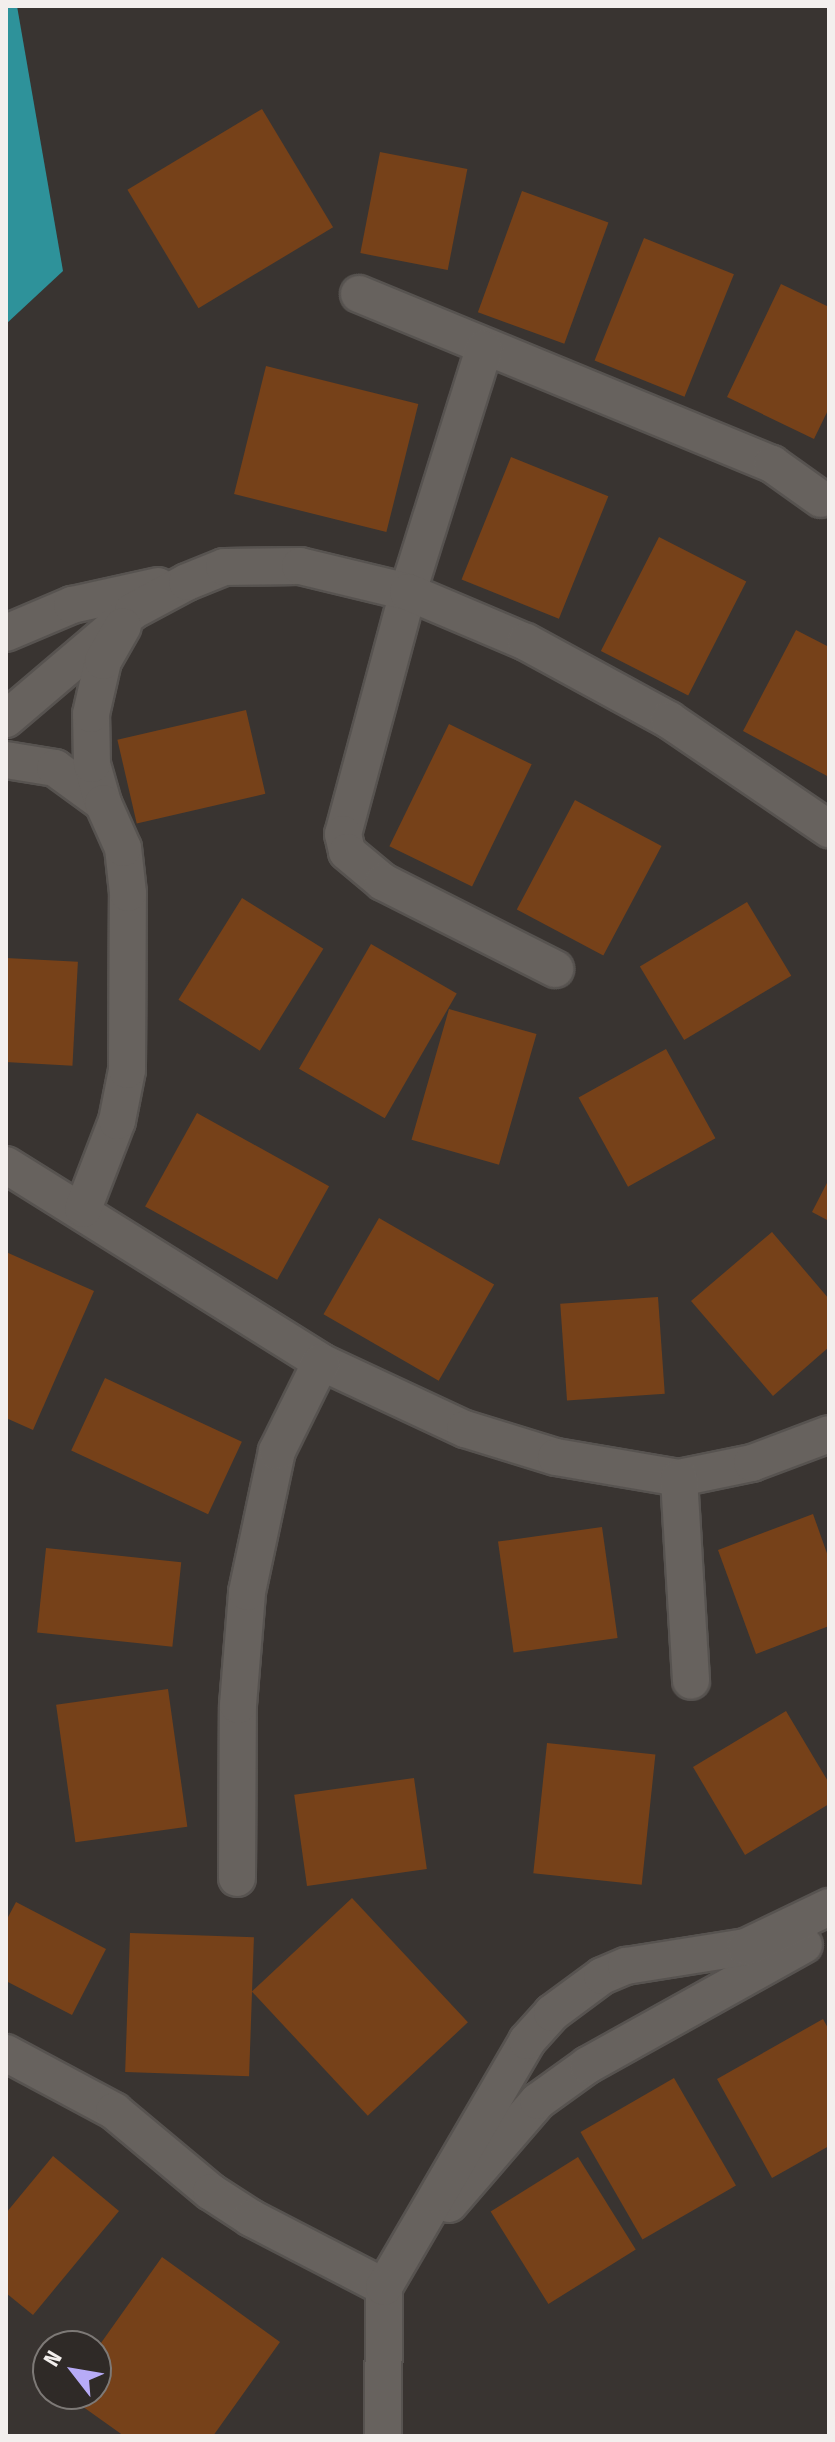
<!DOCTYPE html>
<html>
<head>
<meta charset="utf-8">
<style>
  body { margin:0 }
  #map { position:relative; width:835px; height:2442px; overflow:hidden; background:#393431; font-family:"Fira Sans Condensed",sans-serif }
  div>[style] { position:absolute }
  [style*='--x'] { left:calc(var(--x)*1px); top:calc(var(--y)*1px); width:calc(var(--w)*1px); rotate:calc(var(--a)*1deg) }
  .water>* { inset:0; background:#2e929a }
  .building>* { inset:0; background:#764119; transform-origin:0 0 }
  .roads { filter:drop-shadow(2px 0 #575350) drop-shadow(-2px 0 #575350) drop-shadow(0 2px #575350) drop-shadow(0 -2px #575350) }
  .minor>* { height:36px; margin:-18px; padding:0 18px; transform-origin:18px; border-radius:18px; background:#67625e }
  span { translate:-50% -50%; white-space:nowrap; text-align:center; line-height:1.15; -webkit-text-stroke:6px #2f2a27; paint-order:stroke }
  .frame { position:absolute; inset:0; border:8px solid #f3efed; pointer-events:none }
  .north { position:absolute; left:32px; top:2330px; width:80px; height:80px; box-sizing:border-box; background:#2f2a27; border:2px solid #7d7976; border-radius:50%; rotate:301deg; font-size:22px; font-weight:700; line-height:32px; text-align:center; color:#f3efed }
  .north::after { content:''; display:block; margin:auto; width:28px; height:36px; background:#b7abf7; clip-path:polygon(50% 0,100% 100%,50% 72%,0 100%) }
</style>
</head>
<body>
<div id="map">
  <div class="water">
    <i style="clip-path:polygon(6px 6px,17px 6px,63px 271px,6px 324px)"></i>
  </div>
  <div class="building">
    <i style="left:262px;top:109px;width:138px;height:157px;rotate:59deg"></i>
    <i style="left:380px;top:152px;width:89px;height:103px;rotate:11deg"></i>
    <i style="left:522px;top:191px;width:92px;height:129px;rotate:20deg"></i>
    <i style="left:644px;top:238px;width:97px;height:132px;rotate:22deg"></i>
    <i style="clip-path:polygon(781px 284px,829px 307px,829px 408px,814px 439px,727px 397px)"></i>
    <i style="left:266px;top:366px;width:157px;height:132px;rotate:14deg"></i>
    <i style="left:511px;top:457px;width:105px;height:132px;rotate:22deg"></i>
    <i style="left:659px;top:537px;width:98px;height:128px;rotate:27deg"></i>
    <i style="clip-path:polygon(796px 630px,829px 647px,829px 777px,743px 731px)"></i>
    <i style="left:246px;top:710px;width:86px;height:132px;rotate:77deg"></i>
    <i style="left:449px;top:724px;width:92px;height:136px;rotate:26deg"></i>
    <i style="left:575px;top:800px;width:98px;height:124px;rotate:28deg"></i>
    <i style="left:242px;top:898px;width:96px;height:120px;rotate:32deg"></i>
    <i style="left:747px;top:902px;width:86px;height:125px;rotate:59deg"></i>
    <i style="left:371px;top:944px;width:99px;height:144px;rotate:30deg"></i>
    <i style="left:6px;top:958px;width:72px;height:104px;rotate:3deg"></i>
    <i style="left:449px;top:1009px;width:91px;height:136px;rotate:16deg"></i>
    <i style="left:666px;top:1049px;width:102px;height:100px;rotate:61deg"></i>
    <i style="left:197px;top:1113px;width:151px;height:107px;rotate:29deg"></i>
    <i style="clip-path:polygon(829px 1179px,829px 1221px,812px 1212px)"></i>
    <i style="left:379px;top:1218px;width:133px;height:111px;rotate:30deg"></i>
    <i style="clip-path:polygon(772px 1232px,829px 1299px,829px 1347px,773px 1396px,691px 1301px)"></i>
    <i style="clip-path:polygon(6px 1252px,94px 1291px,33px 1430px,6px 1418px)"></i>
    <i style="left:658px;top:1297px;width:97px;height:98px;rotate:86deg"></i>
    <i style="left:105px;top:1378px;width:151px;height:80px;rotate:25deg"></i>
    <i style="clip-path:polygon(813px 1514px,829px 1559px,829px 1626px,756px 1654px,718px 1550px)"></i>
    <i style="left:602px;top:1527px;width:112px;height:105px;rotate:82deg"></i>
    <i style="left:46px;top:1548px;width:136px;height:85px;rotate:6deg"></i>
    <i style="left:168px;top:1689px;width:139px;height:113px;rotate:82deg"></i>
    <i style="clip-path:polygon(786px 1711px,829px 1783px,829px 1804px,745px 1855px,693px 1767px)"></i>
    <i style="left:547px;top:1743px;width:109px;height:131px;rotate:6deg"></i>
    <i style="left:414px;top:1778px;width:92px;height:121px;rotate:82deg"></i>
    <i style="left:352px;top:1898px;width:170px;height:137px;rotate:47deg"></i>
    <i style="clip-path:polygon(16px 1902px,106px 1949px,72px 2015px,6px 1981px,6px 1921px)"></i>
    <i style="left:130px;top:1933px;width:124px;height:139px;rotate:2deg"></i>
    <i style="clip-path:polygon(823px 2019px,829px 2030px,829px 2146px,772px 2178px,717px 2079px)"></i>
    <i style="left:674px;top:2078px;width:124px;height:108px;rotate:60deg"></i>
    <i style="clip-path:polygon(53px 2156px,119px 2211px,33px 2315px,6px 2293px,6px 2213px)"></i>
    <i style="left:578px;top:2157px;width:109px;height:103px;rotate:58deg"></i>
    <i style="clip-path:polygon(162px 2257px,280px 2342px,213px 2436px,124px 2436px,65px 2394px,96px 2394px,96px 2350px)"></i>
  </div>
  <div class="roads">
    <div class="minor">
      <i style="--x:359;--y:294;--w:447;--a:22.4"></i>
      <i style="--x:772;--y:464;--w:60;--a:35.5"></i>
      <i style="--x:484;--y:349;--w:255;--a:107.4"></i>
      <i style="--x:408;--y:592;--w:251;--a:105"></i>
      <i style="--x:343;--y:834;--w:18;--a:77"></i>
      <i style="--x:347;--y:852;--w:47;--a:39.8"></i>
      <i style="--x:383;--y:882;--w:193;--a:26.8"></i>
      <i style="--x:6;--y:633;--w:72;--a:-23"></i>
      <i style="--x:72;--y:605;--w:88;--a:-12.5"></i>
      <i style="--x:6;--y:719;--w:167;--a:-40.4"></i>
      <i style="--x:133;--y:611;--w:61;--a:-28.2"></i>
      <i style="--x:187;--y:582;--w:40;--a:-22"></i>
      <i style="--x:224;--y:567;--w:76;--a:-0.8"></i>
      <i style="--x:300;--y:566;--w:111;--a:13.5"></i>
      <i style="--x:408;--y:592;--w:128;--a:23"></i>
      <i style="--x:526;--y:642;--w:163;--a:28.6"></i>
      <i style="--x:669;--y:720;--w:194;--a:34.3"></i>
      <i style="--x:6;--y:760;--w:50;--a:9.3"></i>
      <i style="--x:55;--y:768;--w:59;--a:36.1"></i>
      <i style="--x:103;--y:803;--w:41;--a:-105.8"></i>
      <i style="--x:92;--y:764;--w:50;--a:-91.1"></i>
      <i style="--x:91;--y:714;--w:54;--a:-77.2"></i>
      <i style="--x:103;--y:661;--w:40;--a:-60.3"></i>
      <i style="--x:6;--y:1165;--w:372;--a:32"></i>
      <i style="--x:321;--y:1362;--w:159;--a:25"></i>
      <i style="--x:465;--y:1429;--w:95;--a:17.1"></i>
      <i style="--x:556;--y:1457;--w:125;--a:9.7"></i>
      <i style="--x:679;--y:1478;--w:75;--a:-11.6"></i>
      <i style="--x:752;--y:1463;--w:82;--a:-20.6"></i>
      <i style="--x:83;--y:1209;--w:94;--a:-68.9"></i>
      <i style="--x:117;--y:1121;--w:52;--a:-78.9"></i>
      <i style="--x:127;--y:1070;--w:177;--a:-89.7"></i>
      <i style="--x:128;--y:893;--w:45;--a:-96.3"></i>
      <i style="--x:123;--y:848;--w:49;--a:-114"></i>
      <i style="--x:679;--y:1478;--w:203;--a:86.6"></i>
      <i style="--x:237;--y:1878;--w:173;--a:-89.7"></i>
      <i style="--x:238;--y:1705;--w:113;--a:-85.4"></i>
      <i style="--x:247;--y:1592;--w:144;--a:-78"></i>
      <i style="--x:277;--y:1451;--w:99;--a:-63.7"></i>
      <i style="--x:6;--y:2053;--w:123;--a:28.2"></i>
      <i style="--x:114;--y:2111;--w:126;--a:39.9"></i>
      <i style="--x:211;--y:2192;--w:48;--a:33"></i>
      <i style="--x:251;--y:2218;--w:150;--a:27.4"></i>
      <i style="--x:449;--y:2204;--w:136;--a:-49.2"></i>
      <i style="--x:538;--y:2101;--w:62;--a:-35.8"></i>
      <i style="--x:588;--y:2065;--w:247;--a:-29.1"></i>
      <i style="--x:383;--y:2436;--w:149;--a:-89.6"></i>
      <i style="--x:384;--y:2287;--w:285;--a:-59.8"></i>
      <i style="--x:527;--y:2041;--w:38;--a:-48"></i>
      <i style="--x:552;--y:2013;--w:62;--a:-36.5"></i>
      <i style="--x:602;--y:1976;--w:26;--a:-23"></i>
      <i style="--x:626;--y:1966;--w:121;--a:-9"></i>
      <i style="--x:746;--y:1947;--w:92;--a:-25.7"></i>
    </div>
  </div>
  <div class="frame"></div>
  <div class="north">N</div>
</div>
</body>
</html>
